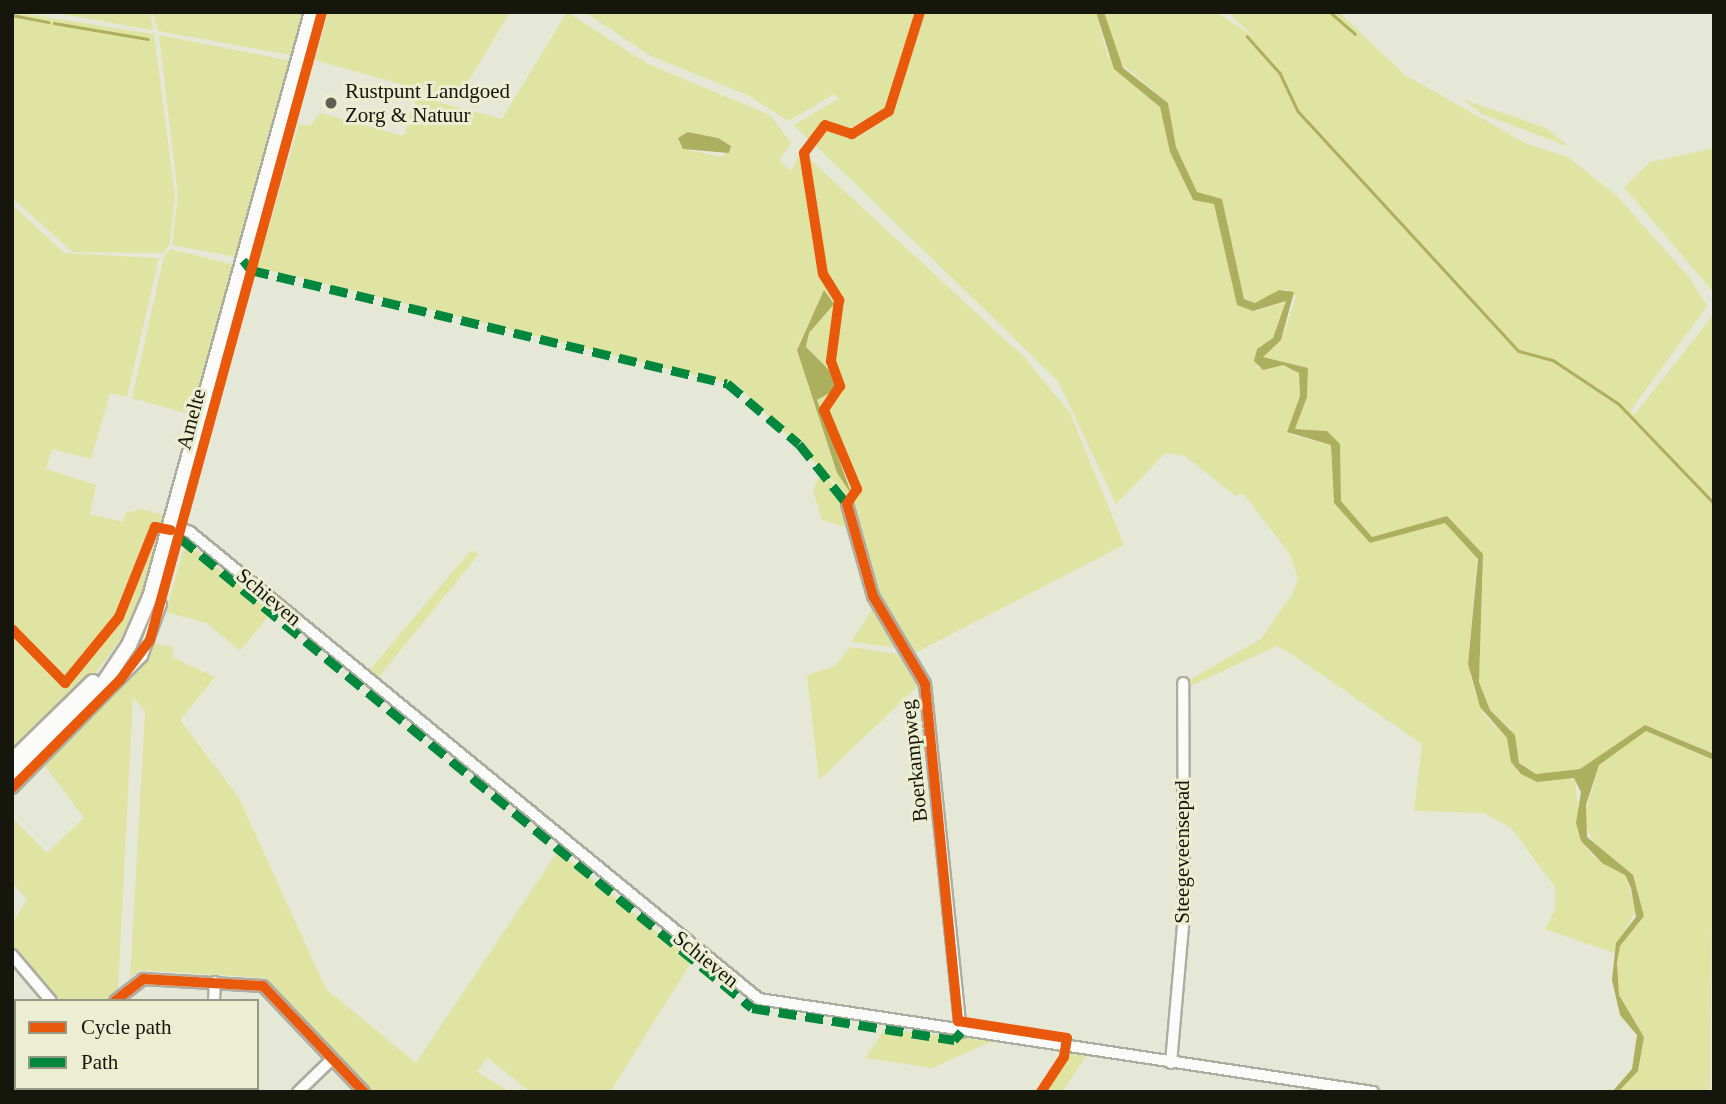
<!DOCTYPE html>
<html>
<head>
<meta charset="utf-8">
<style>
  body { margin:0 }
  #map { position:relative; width:1726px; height:1104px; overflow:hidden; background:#e6e8d7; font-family:"Times New Roman",serif }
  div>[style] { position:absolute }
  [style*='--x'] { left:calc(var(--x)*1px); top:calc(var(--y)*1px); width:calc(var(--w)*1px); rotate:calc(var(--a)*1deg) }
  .green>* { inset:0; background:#e0e4a3 }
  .water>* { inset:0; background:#acaf5d }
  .stream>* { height:2.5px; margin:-1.25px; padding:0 1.25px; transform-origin:1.25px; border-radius:1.25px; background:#acaf5d }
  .roads { filter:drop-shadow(2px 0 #acada1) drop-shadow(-2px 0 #acada1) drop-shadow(0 2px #acada1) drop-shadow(0 -2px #acada1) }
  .minor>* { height:10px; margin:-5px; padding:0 5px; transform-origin:5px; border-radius:5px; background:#fbfcf9 }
  .major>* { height:14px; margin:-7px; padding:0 7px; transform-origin:7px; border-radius:7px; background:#fbfcf9 }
  .quiet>* { height:9px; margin-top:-4.5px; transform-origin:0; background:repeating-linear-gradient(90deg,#00873e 0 18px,transparent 0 27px) }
  .cycleway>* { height:10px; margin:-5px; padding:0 5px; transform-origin:5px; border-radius:5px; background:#e8590c }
  .dots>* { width:19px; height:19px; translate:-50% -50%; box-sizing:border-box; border:4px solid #ebeed1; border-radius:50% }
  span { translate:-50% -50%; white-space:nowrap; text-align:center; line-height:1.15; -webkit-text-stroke:6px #ebeed1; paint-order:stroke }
  .poi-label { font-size:21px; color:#15160c }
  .left { translate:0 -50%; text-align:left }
  .street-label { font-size:21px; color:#15160c }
  .frame { position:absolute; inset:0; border:14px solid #15160c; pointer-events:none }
  .legend { position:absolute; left:14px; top:999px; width:245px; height:91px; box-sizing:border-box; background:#ebeed1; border:2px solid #959882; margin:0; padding:9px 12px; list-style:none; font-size:21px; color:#15160c }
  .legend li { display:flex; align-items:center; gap:14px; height:35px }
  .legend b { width:35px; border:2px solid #959882 }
</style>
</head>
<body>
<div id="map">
  <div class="green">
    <i style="clip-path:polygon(12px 12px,154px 34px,175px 196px,169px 246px,162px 253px,73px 252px,12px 198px)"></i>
    <i style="clip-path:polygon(52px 12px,150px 12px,153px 28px,151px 30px)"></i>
    <i style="clip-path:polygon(152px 12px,307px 12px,290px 55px,158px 31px)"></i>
    <i style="clip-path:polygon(328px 12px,510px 12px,457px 100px,315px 60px)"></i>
    <i style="clip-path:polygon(evenodd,567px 12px,648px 64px,770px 115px,791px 143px,779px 160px,791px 171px,801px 151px,1024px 357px,1070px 413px,1124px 545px,913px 654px,880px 603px,861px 526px,843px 491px,738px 386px,257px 267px,299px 124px,310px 126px,320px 113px,404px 136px,415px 96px,502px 119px,567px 12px,688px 132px,718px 138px,730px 146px,722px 157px,688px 150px,688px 132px,567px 12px,824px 291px,834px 304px,809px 333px,806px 347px,835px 376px,836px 388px,817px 400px,853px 495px,837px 473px,797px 348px,824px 291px)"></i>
    <i style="clip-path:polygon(585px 12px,919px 12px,889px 109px,854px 133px,827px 123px,808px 139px,794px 125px,838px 99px,834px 94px,789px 121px,747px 95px,651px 56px)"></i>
    <i style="clip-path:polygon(921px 12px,1096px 12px,1108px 57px,1161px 107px,1169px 148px,1192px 200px,1214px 204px,1237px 305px,1257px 311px,1286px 301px,1273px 338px,1257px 349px,1257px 368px,1283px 365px,1299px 373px,1300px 396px,1289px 434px,1331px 445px,1334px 503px,1370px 543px,1445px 523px,1477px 557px,1468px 661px,1474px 691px,1484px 715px,1507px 738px,1517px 772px,1575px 780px,1581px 841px,1594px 857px,1625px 875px,1636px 910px,1614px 953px,1545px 929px,1555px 910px,1555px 887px,1512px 829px,1484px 813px,1414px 811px,1422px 744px,1293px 655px,1277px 646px,1188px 687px,1187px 681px,1261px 639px,1293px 593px,1298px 578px,1290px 554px,1243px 493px,1236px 496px,1185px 456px,1165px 453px,1116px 504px,1058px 381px,810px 140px,827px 126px,854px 135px,890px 110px)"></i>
    <i style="clip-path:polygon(1104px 12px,1216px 12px,1254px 37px,1228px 12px,1339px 12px,1405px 75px,1527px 144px,1568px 157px,1617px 196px,1689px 277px,1707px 306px,1630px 411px,1635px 414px,1714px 314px,1714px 754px,1656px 729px,1639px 730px,1580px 769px,1536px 774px,1519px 762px,1511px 729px,1490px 710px,1479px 682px,1483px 554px,1447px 516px,1372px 537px,1341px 501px,1340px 444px,1326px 431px,1295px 429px,1307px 397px,1308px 368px,1263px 357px,1283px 336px,1296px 297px,1286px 289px,1255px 303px,1244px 299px,1222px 200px,1197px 192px,1176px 147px,1168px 103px,1120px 63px)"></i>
    <i style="clip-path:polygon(159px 35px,291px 61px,236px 257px,172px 245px,178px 196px)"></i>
    <i style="clip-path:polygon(1462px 99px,1546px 128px,1570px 147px,1482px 114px)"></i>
    <i style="clip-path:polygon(1714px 148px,1714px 293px,1624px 187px,1650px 162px)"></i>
    <i style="clip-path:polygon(12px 204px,64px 253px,159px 258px,127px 397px,110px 393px,91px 459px,52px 449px,46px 469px,96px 485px,90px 514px,123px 522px,126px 513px,142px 509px,169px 516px,164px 525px,152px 523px,111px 626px,63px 681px,12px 623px)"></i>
    <i style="clip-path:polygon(171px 249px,238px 266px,197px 416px,132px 398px,164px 256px)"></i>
    <i style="clip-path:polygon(822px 470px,840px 494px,855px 530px,822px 520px,813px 490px)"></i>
    <i style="clip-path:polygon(158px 530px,164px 533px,161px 547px,140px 606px,116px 646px,87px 684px,12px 755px,12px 634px,64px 689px,117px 627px)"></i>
    <i style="clip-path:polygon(186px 541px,271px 613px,240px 651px,207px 623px,166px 612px)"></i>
    <i style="clip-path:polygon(471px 550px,479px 554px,377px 679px,368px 672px)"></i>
    <i style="clip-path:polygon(873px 608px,899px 648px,851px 642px)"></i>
    <i style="clip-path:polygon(152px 643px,174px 647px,172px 657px,215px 677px,180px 720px,239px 798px,326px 989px,416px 1063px,558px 851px,692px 961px,610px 1092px,530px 1092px,487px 1057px,477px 1072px,510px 1092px,372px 1092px,264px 978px,140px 970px,130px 978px,145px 712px,133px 697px,118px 990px,106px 1001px,57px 1001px,12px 951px,12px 924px,27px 900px,12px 882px,12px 818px,47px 853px,84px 818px,43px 763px,121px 685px)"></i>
    <i style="clip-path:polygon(850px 647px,903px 655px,920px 684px,819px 780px,807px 675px,835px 666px)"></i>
    <i style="clip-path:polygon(1646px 731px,1714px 760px,1710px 1092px,1618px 1092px,1639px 1067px,1644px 1037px,1619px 995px,1617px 963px,1620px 946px,1644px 916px,1632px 875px,1599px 852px,1583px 821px,1599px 765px)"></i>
    <i style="clip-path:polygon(885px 1029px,993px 1041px,932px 1068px,865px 1058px)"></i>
    <i style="clip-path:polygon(1071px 1053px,1087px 1055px,1062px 1092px,1044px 1092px)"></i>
  </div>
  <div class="water">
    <i style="clip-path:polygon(1096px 12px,1104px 12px,1123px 68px,1168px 103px,1176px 147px,1197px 192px,1222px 199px,1244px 299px,1255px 303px,1279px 290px,1294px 292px,1281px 340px,1263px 357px,1308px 368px,1307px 397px,1295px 429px,1327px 431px,1340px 444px,1341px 501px,1372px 537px,1447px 516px,1483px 554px,1479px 682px,1490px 710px,1515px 735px,1519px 763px,1536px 774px,1580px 769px,1645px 725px,1714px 754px,1714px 760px,1646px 731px,1599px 765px,1586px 805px,1587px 837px,1633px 875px,1644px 916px,1620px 946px,1617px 963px,1619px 995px,1644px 1037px,1638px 1071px,1618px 1092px,1612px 1092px,1632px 1069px,1637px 1035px,1620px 1015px,1612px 980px,1616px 943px,1636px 917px,1631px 888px,1625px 875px,1602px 863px,1581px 841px,1576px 823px,1581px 792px,1574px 778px,1537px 782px,1521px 774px,1511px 762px,1507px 738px,1480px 707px,1468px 664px,1478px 559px,1445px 523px,1370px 543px,1334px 503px,1331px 445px,1287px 432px,1300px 396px,1299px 373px,1283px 365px,1263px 370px,1254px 361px,1257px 349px,1273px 338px,1286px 301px,1253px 311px,1237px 305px,1214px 204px,1193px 200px,1170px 152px,1160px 107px,1114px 69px)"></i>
    <i style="clip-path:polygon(688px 132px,718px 138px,731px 146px,729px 153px,683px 149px,678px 138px)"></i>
    <i style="clip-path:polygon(824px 290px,834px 304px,809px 333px,806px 347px,835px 376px,835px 390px,817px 400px,852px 495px,837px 473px,797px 350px)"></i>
  </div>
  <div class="stream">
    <i style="--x:1330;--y:12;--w:33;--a:41"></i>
    <i style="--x:12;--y:15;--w:37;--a:11"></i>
    <i style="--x:54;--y:23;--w:95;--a:9.7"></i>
    <i style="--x:1247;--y:36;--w:50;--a:48.3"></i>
    <i style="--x:1280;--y:73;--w:42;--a:64.7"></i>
    <i style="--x:1298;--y:111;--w:326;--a:47.4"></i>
    <i style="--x:1519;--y:351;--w:35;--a:15"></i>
    <i style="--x:1553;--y:360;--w:79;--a:33.7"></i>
    <i style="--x:1619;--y:404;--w:137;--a:46.2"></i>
  </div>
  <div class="roads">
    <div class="minor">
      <i style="--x:847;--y:504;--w:96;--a:74.2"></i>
      <i style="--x:873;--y:596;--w:102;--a:59.4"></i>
      <i style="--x:925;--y:684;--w:350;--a:84.1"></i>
      <i style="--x:172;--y:525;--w:19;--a:21"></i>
      <i style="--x:190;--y:532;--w:736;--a:39.38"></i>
      <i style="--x:759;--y:999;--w:621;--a:8.61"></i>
      <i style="--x:12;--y:788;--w:185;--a:-45.4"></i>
      <i style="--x:142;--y:656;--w:55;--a:-69.9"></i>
      <i style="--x:12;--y:955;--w:60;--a:49.7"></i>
      <i style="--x:115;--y:1001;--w:36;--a:-38"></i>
      <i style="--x:143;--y:979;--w:120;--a:3.3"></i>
      <i style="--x:263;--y:986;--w:146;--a:46.4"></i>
      <i style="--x:214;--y:1001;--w:19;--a:-87"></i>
      <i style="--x:1171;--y:1063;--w:151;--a:-85"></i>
      <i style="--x:1184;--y:913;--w:230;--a:-90.2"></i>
      <i style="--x:125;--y:1088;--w:4;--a:63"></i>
      <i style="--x:57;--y:1092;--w:4;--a:-90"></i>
      <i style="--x:298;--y:1092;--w:47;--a:-44.1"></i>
    </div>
    <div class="major">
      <i style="--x:12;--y:761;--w:113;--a:-44.3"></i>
      <i style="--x:12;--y:776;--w:122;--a:-44.7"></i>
      <i style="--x:99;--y:690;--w:54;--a:-56.3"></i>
      <i style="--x:129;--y:645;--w:52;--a:-66.4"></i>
      <i style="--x:150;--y:597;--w:607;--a:-74.52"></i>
    </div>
  </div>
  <div class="quiet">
    <i style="--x:243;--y:260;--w:13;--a:51"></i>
    <i style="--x:251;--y:270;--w:489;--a:13.4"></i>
    <i style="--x:727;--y:383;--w:94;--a:40.3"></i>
    <i style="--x:799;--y:444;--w:77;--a:51.3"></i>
    <i style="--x:180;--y:538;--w:740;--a:39.41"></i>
    <i style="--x:752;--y:1008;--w:205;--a:9"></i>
    <i style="--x:954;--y:1040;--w:11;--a:-49"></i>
  </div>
  <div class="cycleway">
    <i style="--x:920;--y:12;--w:104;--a:107.4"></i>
    <i style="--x:889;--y:111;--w:44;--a:148.1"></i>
    <i style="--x:852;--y:134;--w:28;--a:-162"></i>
    <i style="--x:825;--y:125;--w:35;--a:127"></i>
    <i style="--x:804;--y:153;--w:122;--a:81.1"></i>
    <i style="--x:823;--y:274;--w:31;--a:58"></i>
    <i style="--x:839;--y:300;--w:62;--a:97.5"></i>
    <i style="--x:831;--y:361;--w:27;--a:70"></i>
    <i style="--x:840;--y:386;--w:29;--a:124"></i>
    <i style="--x:824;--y:410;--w:86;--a:67.3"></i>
    <i style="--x:857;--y:489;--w:18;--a:124"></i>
    <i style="--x:847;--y:504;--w:96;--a:74.2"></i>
    <i style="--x:873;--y:596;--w:102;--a:59.4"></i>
    <i style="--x:925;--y:684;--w:339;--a:84.4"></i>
    <i style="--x:958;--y:1021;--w:110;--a:8.9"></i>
    <i style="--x:1067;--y:1038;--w:19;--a:99"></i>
    <i style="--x:1064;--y:1057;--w:42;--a:123.3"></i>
    <i style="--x:12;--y:629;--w:76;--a:45.5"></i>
    <i style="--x:65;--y:683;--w:85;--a:-50.7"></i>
    <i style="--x:119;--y:617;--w:97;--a:-68.2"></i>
    <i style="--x:155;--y:527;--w:16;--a:11"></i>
    <i style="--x:12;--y:788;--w:153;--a:-45"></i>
    <i style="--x:120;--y:680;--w:50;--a:-53.1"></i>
    <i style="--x:150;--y:640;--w:651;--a:-74.68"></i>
    <i style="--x:115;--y:1001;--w:36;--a:-38"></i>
    <i style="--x:143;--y:979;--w:120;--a:3.3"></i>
    <i style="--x:263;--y:986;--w:146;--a:46.4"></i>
  </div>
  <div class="dots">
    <i style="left:331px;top:103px;background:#5e6053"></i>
  </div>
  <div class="poi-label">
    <span class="left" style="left:345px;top:103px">Rustpunt Landgoed<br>Zorg &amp; Natuur</span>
  </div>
  <div class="street-label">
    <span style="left:191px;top:419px;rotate:-75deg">Amelte</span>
    <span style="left:269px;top:597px;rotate:40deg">Schieven</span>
    <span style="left:914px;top:761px;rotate:-96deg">Boerkampweg</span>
    <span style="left:1182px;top:852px;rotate:-90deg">Steegeveensepad</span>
    <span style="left:706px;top:959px;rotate:39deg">Schieven</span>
  </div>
  <div class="frame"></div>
  <ul class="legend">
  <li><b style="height:9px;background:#e8590c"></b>Cycle path</li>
  <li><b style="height:9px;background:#00873e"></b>Path</li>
  </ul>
</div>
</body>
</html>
